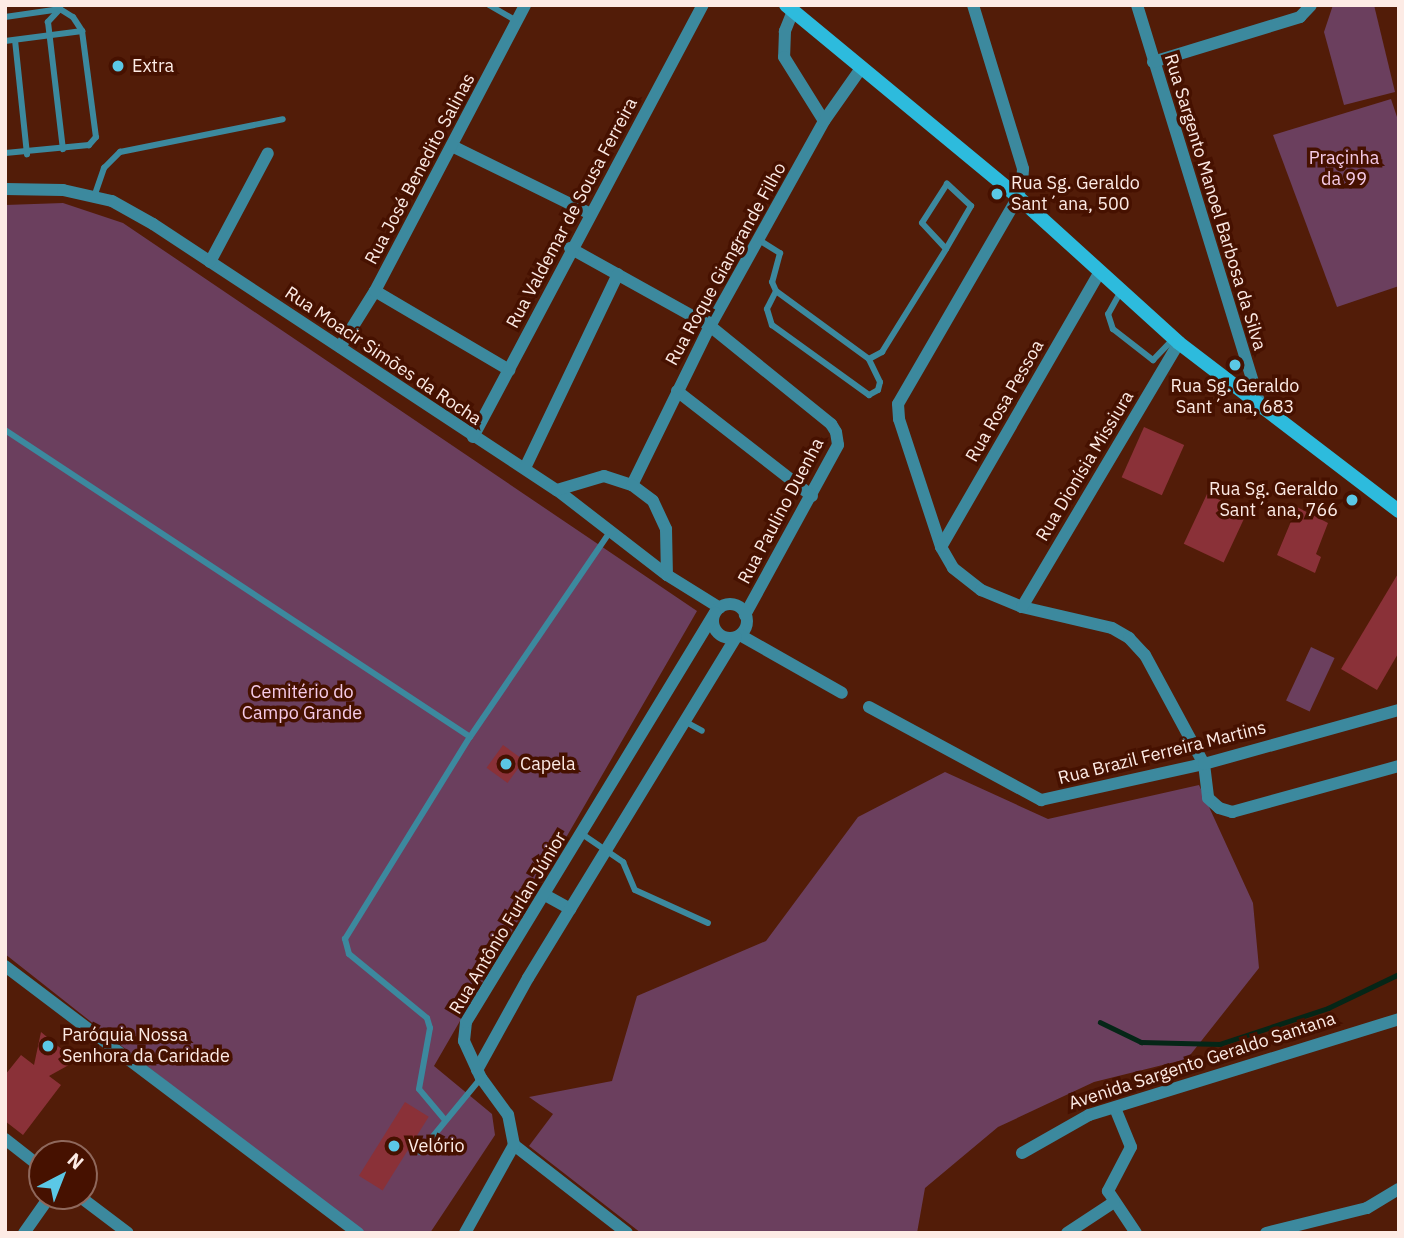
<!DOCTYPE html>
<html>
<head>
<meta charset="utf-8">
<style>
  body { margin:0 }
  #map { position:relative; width:1404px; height:1238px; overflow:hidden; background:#521c08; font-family:"IBM Plex Sans",sans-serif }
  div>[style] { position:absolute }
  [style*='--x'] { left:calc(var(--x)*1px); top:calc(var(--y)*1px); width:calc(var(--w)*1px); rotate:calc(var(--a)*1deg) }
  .green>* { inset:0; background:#6b3f5e; transform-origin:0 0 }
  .stream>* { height:4.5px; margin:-2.25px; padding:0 2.25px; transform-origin:2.25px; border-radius:2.25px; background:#052617 }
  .building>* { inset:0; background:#8a3138; transform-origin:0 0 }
  .lane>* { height:6px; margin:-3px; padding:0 3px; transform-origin:3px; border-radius:3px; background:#3c899e }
  .street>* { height:12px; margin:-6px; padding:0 6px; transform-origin:6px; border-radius:6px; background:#3c899e }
  .street>.ring { margin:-6px; padding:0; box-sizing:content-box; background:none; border:12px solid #3c899e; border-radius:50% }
  .secondary>* { height:14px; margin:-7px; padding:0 7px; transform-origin:7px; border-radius:7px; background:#2dbbdd }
  .dots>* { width:19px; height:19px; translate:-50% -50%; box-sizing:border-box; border:4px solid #461100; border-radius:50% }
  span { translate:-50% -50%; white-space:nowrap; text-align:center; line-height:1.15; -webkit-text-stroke:7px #461100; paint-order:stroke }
  .poi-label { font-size:18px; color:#fdebe5 }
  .left { translate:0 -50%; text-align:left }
  .right { translate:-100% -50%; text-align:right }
  .park-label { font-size:18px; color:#f6cbe8 }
  .street-label { font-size:18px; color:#fdebe5 }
  .frame { position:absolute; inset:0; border:7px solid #fdebe5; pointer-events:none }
  .north { position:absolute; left:28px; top:1140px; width:70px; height:70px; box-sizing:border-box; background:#461100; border:2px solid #8f685c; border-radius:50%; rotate:42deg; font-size:19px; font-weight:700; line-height:28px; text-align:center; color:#fdebe5 }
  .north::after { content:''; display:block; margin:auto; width:24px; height:32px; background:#5bc8e6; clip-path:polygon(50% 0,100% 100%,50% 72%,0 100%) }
</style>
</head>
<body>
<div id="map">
  <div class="green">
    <i style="clip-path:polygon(1333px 5px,1374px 5px,1395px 92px,1344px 105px,1324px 32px)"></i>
    <i style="clip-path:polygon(1391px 99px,1399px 123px,1399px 286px,1337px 307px,1273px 135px)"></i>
    <i style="clip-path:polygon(63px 203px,123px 223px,697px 611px,434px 1066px,492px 1114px,495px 1135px,430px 1233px,359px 1233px,5px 954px,5px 205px)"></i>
    <i style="left:1311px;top:647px;width:26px;height:59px;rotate:25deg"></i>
    <i style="clip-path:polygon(945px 772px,1048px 819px,1199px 785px,1253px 903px,1259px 968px,1187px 1059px,1094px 1082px,998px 1127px,925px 1188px,917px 1233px,641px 1233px,529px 1146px,553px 1114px,529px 1097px,612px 1081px,637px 996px,766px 941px,858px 817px)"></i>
  </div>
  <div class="stream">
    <i style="--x:1100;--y:1022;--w:46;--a:26"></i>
    <i style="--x:1141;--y:1042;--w:79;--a:1.5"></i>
    <i style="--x:1220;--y:1044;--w:114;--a:-18.4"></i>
    <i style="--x:1328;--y:1008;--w:79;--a:-25.6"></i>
  </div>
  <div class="building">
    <i style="left:1144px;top:427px;width:44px;height:55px;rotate:24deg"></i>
    <i style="left:1207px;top:494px;width:44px;height:55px;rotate:25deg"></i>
    <i style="clip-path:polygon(1297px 507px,1328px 523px,1316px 554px,1321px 557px,1315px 573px,1277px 555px)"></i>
    <i style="clip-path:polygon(1399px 572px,1399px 652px,1377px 690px,1341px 669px)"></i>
    <i style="left:503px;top:745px;width:26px;height:28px;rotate:36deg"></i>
    <i style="clip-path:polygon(41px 1032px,76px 1061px,49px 1076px,61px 1085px,23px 1135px,5px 1121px,5px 1075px,21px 1055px,34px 1065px)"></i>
    <i style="left:405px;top:1102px;width:28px;height:87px;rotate:32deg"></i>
  </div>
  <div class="lane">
    <i style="--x:489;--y:5;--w:32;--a:30"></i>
    <i style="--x:60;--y:9;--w:18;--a:133"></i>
    <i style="--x:48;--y:22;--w:128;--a:83.3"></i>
    <i style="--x:5;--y:17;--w:56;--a:-8.3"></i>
    <i style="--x:60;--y:9;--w:15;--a:32"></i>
    <i style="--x:73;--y:17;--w:17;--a:57"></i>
    <i style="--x:15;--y:40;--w:115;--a:84"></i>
    <i style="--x:5;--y:41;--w:78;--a:-7.4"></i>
    <i style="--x:82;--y:31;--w:107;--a:82.5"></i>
    <i style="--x:96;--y:137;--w:11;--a:131"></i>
    <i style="--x:89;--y:145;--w:84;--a:174.6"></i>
    <i style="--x:94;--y:197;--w:31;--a:-71"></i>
    <i style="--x:104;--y:168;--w:23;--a:-45"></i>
    <i style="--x:120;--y:152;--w:166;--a:-11.4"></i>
    <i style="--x:759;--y:240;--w:25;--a:32"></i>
    <i style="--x:780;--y:253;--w:30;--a:105"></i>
    <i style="--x:772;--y:282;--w:10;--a:66"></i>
    <i style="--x:776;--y:291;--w:115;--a:36.2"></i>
    <i style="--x:869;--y:359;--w:15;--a:-28"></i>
    <i style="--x:882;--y:352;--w:121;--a:-58.1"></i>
    <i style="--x:946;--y:249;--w:50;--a:-59.8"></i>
    <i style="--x:971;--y:206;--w:33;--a:-137"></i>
    <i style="--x:947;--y:184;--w:46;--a:122.7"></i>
    <i style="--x:922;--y:223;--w:35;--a:47"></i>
    <i style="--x:776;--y:291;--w:20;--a:117"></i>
    <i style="--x:767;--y:309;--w:17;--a:73"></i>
    <i style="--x:772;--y:325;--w:120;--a:35.8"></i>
    <i style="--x:869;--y:395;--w:10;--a:-29"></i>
    <i style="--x:878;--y:390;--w:8;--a:-76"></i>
    <i style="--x:880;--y:382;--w:25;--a:-116"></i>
    <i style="--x:1121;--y:291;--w:26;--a:119"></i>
    <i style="--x:1108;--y:314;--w:16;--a:72"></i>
    <i style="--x:1113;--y:329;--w:51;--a:37.8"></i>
    <i style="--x:1153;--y:360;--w:29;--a:-46"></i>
    <i style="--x:5;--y:430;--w:557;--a:33.43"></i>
    <i style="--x:686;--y:722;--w:18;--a:29"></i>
    <i style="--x:582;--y:834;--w:50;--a:34.3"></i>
    <i style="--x:623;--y:862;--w:30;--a:67"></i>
    <i style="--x:635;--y:890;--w:80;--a:24.3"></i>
    <i style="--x:445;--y:1120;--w:40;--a:-130"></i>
    <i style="--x:419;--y:1089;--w:62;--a:-79.8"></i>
    <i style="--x:430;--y:1028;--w:10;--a:-107"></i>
    <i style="--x:427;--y:1018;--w:101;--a:-140.6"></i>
    <i style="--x:349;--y:954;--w:16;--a:-105"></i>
    <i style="--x:345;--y:939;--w:238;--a:-58.3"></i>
    <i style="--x:470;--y:737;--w:248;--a:-55.7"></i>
    <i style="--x:420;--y:1152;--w:96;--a:-50.5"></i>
  </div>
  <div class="street">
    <i style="--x:973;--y:5;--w:171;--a:73"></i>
    <i style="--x:1023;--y:169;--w:13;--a:94"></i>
    <i style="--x:1022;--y:182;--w:16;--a:105"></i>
    <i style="--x:1018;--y:197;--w:239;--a:120.1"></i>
    <i style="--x:898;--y:404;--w:15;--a:86"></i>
    <i style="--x:899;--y:419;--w:135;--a:71.8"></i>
    <i style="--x:941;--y:547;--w:24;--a:60"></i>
    <i style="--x:953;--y:568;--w:36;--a:38"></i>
    <i style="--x:981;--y:590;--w:44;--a:22.5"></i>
    <i style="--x:1022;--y:607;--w:92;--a:13.1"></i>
    <i style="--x:1112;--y:628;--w:20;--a:30"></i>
    <i style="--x:1129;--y:638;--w:23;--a:47"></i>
    <i style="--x:1145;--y:655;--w:124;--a:61.6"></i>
    <i style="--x:1204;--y:764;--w:34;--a:83"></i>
    <i style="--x:1208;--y:798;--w:15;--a:42"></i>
    <i style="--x:1219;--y:808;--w:14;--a:17"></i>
    <i style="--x:1232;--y:812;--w:173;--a:-15.4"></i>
    <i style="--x:1137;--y:5;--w:422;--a:72.9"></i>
    <i style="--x:793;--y:11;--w:22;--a:112"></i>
    <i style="--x:785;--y:31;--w:26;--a:92"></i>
    <i style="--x:784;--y:57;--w:75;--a:58"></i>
    <i style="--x:1153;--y:62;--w:154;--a:-17"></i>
    <i style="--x:1300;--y:17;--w:16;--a:-47"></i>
    <i style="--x:452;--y:146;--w:153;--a:26.1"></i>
    <i style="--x:5;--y:189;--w:58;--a:1"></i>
    <i style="--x:63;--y:190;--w:50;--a:12.7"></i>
    <i style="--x:112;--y:201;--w:47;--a:29.3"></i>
    <i style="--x:153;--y:224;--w:484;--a:33.4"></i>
    <i style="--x:557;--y:490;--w:139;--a:37.7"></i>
    <i style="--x:667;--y:575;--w:62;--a:31.9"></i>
    <i style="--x:570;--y:248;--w:160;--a:29.1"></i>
    <i style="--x:710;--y:326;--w:156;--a:39"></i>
    <i style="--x:831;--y:424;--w:9;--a:58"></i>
    <i style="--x:836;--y:432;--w:13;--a:81"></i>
    <i style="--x:838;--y:445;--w:194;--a:118.7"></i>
    <i style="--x:210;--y:262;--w:123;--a:-62"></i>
    <i style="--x:375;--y:291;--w:156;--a:30.5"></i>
    <i style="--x:340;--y:347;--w:66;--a:-58"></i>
    <i style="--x:375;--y:291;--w:323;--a:-62.3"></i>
    <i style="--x:677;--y:391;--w:171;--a:37.9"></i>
    <i style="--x:473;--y:437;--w:489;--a:-62"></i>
    <i style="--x:525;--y:468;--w:215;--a:-64.4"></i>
    <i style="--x:632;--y:485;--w:177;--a:-63.9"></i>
    <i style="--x:710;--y:326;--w:235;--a:-60.9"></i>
    <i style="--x:824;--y:121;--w:66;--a:-54.9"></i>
    <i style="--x:557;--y:490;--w:49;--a:-16.6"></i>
    <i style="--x:604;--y:476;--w:29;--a:18"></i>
    <i style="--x:632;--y:485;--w:26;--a:37"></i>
    <i style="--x:653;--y:501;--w:31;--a:65"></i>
    <i style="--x:666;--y:529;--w:46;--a:88.8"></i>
    <i style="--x:941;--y:547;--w:318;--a:-60"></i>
    <i class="ring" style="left:713px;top:604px;width:22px;height:22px"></i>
    <i style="--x:1022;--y:607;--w:307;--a:-59.3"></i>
    <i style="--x:740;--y:635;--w:117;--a:29.6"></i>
    <i style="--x:869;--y:707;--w:196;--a:28.4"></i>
    <i style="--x:1041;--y:800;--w:167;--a:-12.5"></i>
    <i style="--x:1204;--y:764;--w:202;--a:-15.5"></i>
    <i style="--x:545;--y:895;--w:29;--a:29"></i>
    <i style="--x:5;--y:966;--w:443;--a:37.1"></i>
    <i style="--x:477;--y:1070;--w:105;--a:-61"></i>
    <i style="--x:528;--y:978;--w:399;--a:-58.6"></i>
    <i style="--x:1115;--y:1108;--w:42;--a:67.7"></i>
    <i style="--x:1131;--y:1147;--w:50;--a:117.6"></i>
    <i style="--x:1108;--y:1191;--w:50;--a:56.3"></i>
    <i style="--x:5;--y:1139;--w:47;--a:38.1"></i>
    <i style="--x:514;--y:1145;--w:143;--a:37.9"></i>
    <i style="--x:1022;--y:1153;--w:77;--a:-29.6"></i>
    <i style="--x:1089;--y:1115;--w:325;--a:-17.2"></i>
    <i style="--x:79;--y:1196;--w:61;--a:37.1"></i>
    <i style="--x:24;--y:1233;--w:45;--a:-54.9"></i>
    <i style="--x:465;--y:1233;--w:101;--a:-60.9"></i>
    <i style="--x:514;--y:1145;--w:31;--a:-101"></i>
    <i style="--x:508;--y:1115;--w:46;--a:-126.1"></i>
    <i style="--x:481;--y:1078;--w:41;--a:-114.7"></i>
    <i style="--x:464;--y:1041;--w:19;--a:-84"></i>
    <i style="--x:466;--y:1022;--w:479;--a:-58.7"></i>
    <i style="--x:1067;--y:1233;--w:56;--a:-33.4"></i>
    <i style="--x:1266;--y:1233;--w:104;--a:-13.9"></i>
    <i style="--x:1367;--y:1208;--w:37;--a:-31"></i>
  </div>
  <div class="secondary">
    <i style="--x:786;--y:5;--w:301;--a:39.6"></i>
    <i style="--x:1018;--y:197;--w:217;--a:42.2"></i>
    <i style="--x:1179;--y:343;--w:277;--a:37.4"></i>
  </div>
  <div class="dots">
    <i style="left:118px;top:66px;background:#5bc8e6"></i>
    <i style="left:997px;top:194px;background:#5bc8e6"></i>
    <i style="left:1235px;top:365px;background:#5bc8e6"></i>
    <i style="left:1352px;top:500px;background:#5bc8e6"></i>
    <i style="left:506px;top:764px;background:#5bc8e6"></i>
    <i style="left:48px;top:1046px;background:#5bc8e6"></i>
    <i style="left:394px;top:1146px;background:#5bc8e6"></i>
  </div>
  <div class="poi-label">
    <span class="left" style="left:132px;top:66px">Extra</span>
    <span class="left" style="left:1011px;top:194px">Rua Sg. Geraldo<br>Sant´ana, 500</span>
    <span style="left:1235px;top:397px">Rua Sg. Geraldo<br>Sant´ana, 683</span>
    <span class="right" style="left:1338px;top:500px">Rua Sg. Geraldo<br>Sant´ana, 766</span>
    <span class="left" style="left:520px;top:764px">Capela</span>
    <span class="left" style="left:62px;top:1046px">Paróquia Nossa<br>Senhora da Caridade</span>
    <span class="left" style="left:408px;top:1146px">Velório</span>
  </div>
  <div class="park-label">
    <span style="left:1344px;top:169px">Praçinha<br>da 99</span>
    <span style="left:302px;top:703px">Cemitério do<br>Campo Grande</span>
  </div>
  <div class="street-label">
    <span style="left:420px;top:169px;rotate:-62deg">Rua José Benedito Salinas</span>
    <span style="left:1215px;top:202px;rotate:73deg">Rua Sargento Manoel Barbosa da Silva</span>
    <span style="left:572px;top:213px;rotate:-62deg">Rua Valdemar de Sousa Ferreira</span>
    <span style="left:726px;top:264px;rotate:-61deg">Rua Roque Giangrande Filho</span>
    <span style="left:383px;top:356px;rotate:34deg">Rua Moacir Simões da Rocha</span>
    <span style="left:1005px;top:401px;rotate:-60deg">Rua Rosa Pessoa</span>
    <span style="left:1085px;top:466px;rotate:-59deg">Rua Dionísia Missiura</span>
    <span style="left:781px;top:511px;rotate:-62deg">Rua Paulino Duenha</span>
    <span style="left:1162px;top:753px;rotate:-14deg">Rua Brazil Ferreira Martins</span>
    <span style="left:508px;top:923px;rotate:-59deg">Rua Antônio Furlan Júnior</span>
    <span style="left:1202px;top:1061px;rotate:-18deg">Avenida Sargento Geraldo Santana</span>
  </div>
  <div class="frame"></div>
  <div class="north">N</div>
</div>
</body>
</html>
